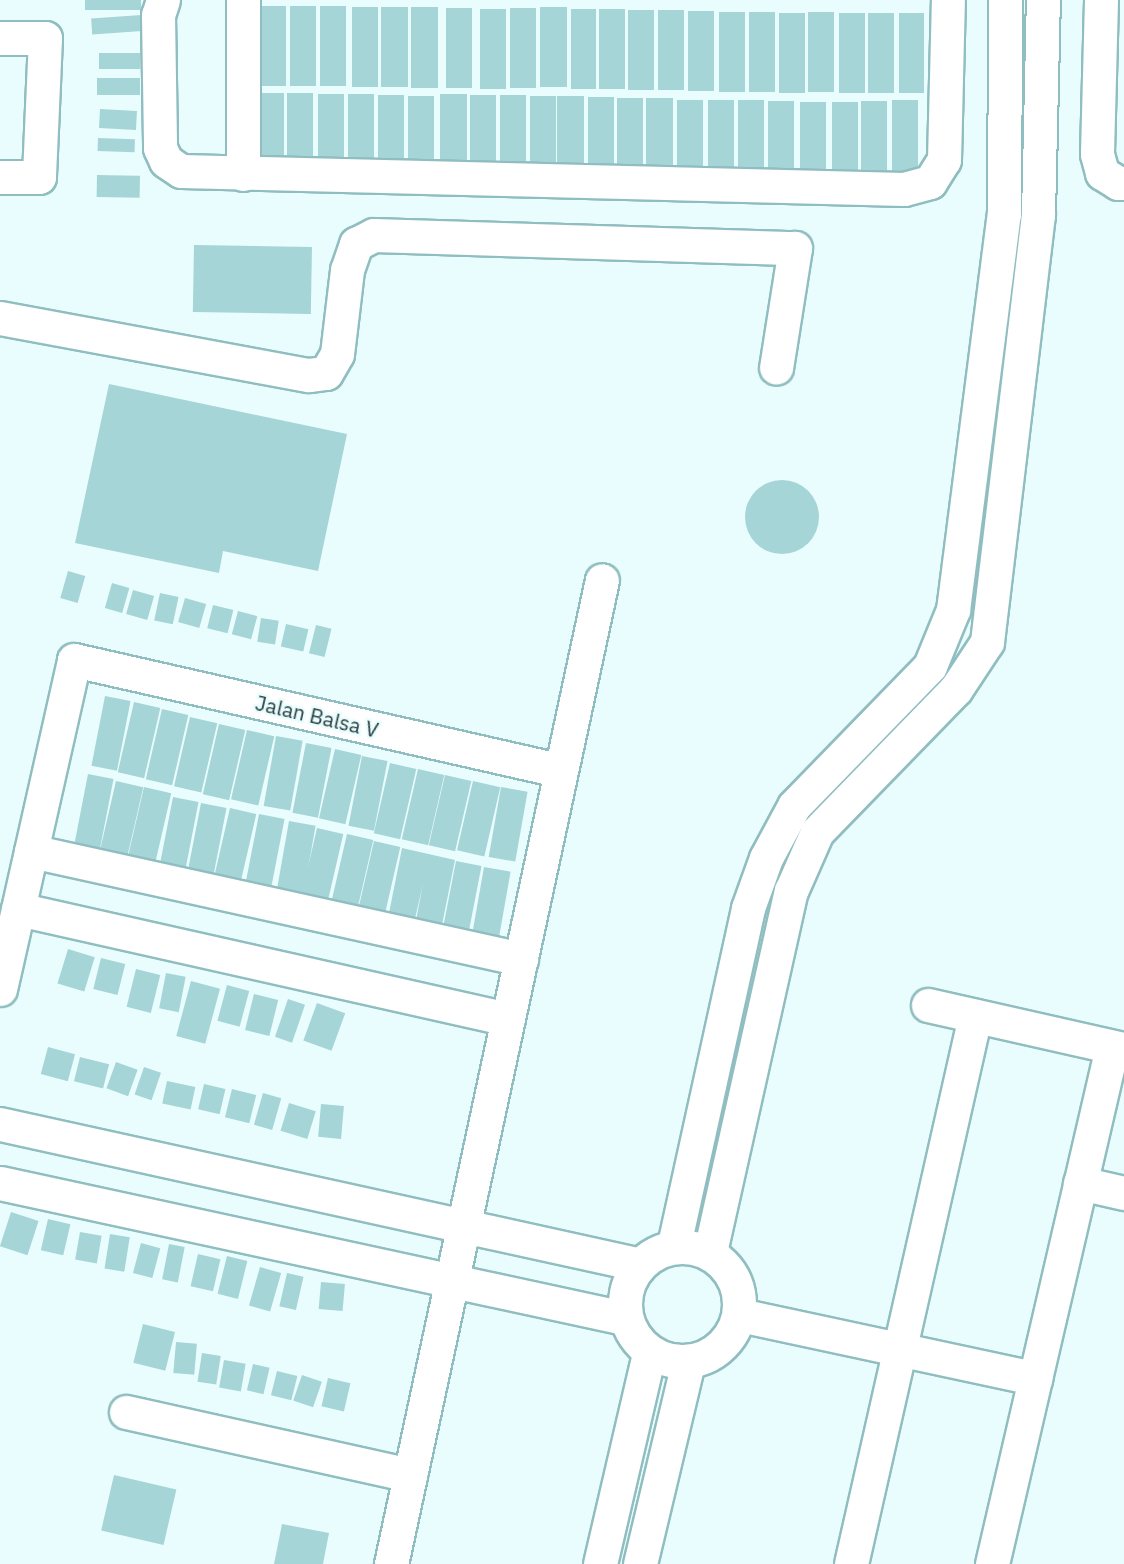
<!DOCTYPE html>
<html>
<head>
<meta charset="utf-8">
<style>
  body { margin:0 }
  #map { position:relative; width:1124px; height:1564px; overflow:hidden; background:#eafdfe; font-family:"IBM Plex Sans",sans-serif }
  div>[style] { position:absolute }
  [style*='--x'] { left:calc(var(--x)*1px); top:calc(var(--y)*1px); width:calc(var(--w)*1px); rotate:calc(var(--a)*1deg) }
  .building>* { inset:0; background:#a6d5d7; transform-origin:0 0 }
  .round { border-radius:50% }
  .roads { filter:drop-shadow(2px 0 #90bec0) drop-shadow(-2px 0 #90bec0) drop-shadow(0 2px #90bec0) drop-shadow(0 -2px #90bec0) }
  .minor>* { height:33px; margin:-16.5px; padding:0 16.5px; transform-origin:16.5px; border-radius:16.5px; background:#fff }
  .minor>.ring { margin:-16.5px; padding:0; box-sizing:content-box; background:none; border:33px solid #fff; border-radius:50% }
  span { translate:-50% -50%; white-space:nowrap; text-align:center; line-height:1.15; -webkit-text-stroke:5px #eafdfe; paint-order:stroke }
  .street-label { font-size:21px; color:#2e4142 }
</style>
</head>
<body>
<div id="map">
  <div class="building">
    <i style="left:85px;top:0;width:56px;height:10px"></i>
    <i style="left:260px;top:6px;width:26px;height:80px"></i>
    <i style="left:290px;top:6px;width:26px;height:80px"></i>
    <i style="left:320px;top:6px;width:26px;height:80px"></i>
    <i style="left:352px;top:7px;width:26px;height:80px"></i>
    <i style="left:381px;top:7px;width:27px;height:80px"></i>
    <i style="left:411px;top:7px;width:27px;height:81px"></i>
    <i style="left:540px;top:7px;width:27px;height:80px"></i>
    <i style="left:446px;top:8px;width:26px;height:80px"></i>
    <i style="left:510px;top:8px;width:26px;height:80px"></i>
    <i style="left:480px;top:9px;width:26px;height:80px"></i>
    <i style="left:571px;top:9px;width:25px;height:80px"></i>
    <i style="left:599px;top:9px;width:26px;height:80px"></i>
    <i style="left:628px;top:10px;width:26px;height:80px"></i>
    <i style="left:658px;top:10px;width:26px;height:80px"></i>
    <i style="left:688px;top:11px;width:26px;height:80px"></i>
    <i style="left:719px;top:12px;width:26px;height:80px"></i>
    <i style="left:749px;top:12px;width:26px;height:80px"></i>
    <i style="left:808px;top:12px;width:26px;height:80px"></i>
    <i style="left:779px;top:13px;width:26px;height:80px"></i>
    <i style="left:839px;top:13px;width:26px;height:80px"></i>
    <i style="left:868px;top:13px;width:26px;height:80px"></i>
    <i style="left:899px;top:13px;width:25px;height:80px"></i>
    <i style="left:141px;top:15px;width:16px;height:50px;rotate:86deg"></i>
    <i style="left:140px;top:53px;width:16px;height:41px;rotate:90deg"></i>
    <i style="left:97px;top:78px;width:43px;height:17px"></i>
    <i style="left:258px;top:93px;width:26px;height:80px"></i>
    <i style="left:287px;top:93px;width:26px;height:80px"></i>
    <i style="left:318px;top:94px;width:26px;height:80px"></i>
    <i style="left:348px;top:94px;width:26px;height:80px"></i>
    <i style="left:440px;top:94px;width:27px;height:80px"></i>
    <i style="left:378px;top:95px;width:26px;height:80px"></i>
    <i style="left:470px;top:95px;width:26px;height:80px"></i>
    <i style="left:500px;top:95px;width:26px;height:80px"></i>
    <i style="left:408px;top:96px;width:26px;height:80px"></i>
    <i style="left:530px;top:96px;width:26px;height:80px"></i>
    <i style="left:557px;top:96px;width:27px;height:80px"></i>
    <i style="left:588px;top:97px;width:26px;height:80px"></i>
    <i style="left:617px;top:98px;width:26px;height:81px"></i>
    <i style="left:646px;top:98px;width:27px;height:81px"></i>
    <i style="left:677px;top:100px;width:26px;height:80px"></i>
    <i style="left:708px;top:100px;width:26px;height:80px"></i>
    <i style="left:738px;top:100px;width:26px;height:80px"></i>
    <i style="left:892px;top:100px;width:26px;height:80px"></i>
    <i style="left:768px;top:101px;width:26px;height:80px"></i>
    <i style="left:861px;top:101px;width:26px;height:80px"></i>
    <i style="left:800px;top:102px;width:26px;height:80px"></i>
    <i style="left:832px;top:102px;width:26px;height:80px"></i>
    <i style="left:100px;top:109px;width:37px;height:19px;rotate:3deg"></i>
    <i style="left:98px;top:138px;width:37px;height:13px;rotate:2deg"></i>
    <i style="left:97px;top:175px;width:43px;height:22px;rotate:1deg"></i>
    <i style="left:194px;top:245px;width:118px;height:67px;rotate:1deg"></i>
    <i style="clip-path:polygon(109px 384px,347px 434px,318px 571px,223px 551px,219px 573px,75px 543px)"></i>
    <i class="round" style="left:745px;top:480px;width:74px;height:74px"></i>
    <i style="left:68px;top:571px;width:18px;height:28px;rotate:16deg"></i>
    <i style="left:112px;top:583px;width:18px;height:26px;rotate:16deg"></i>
    <i style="left:133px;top:590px;width:22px;height:25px;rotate:16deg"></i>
    <i style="left:160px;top:593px;width:19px;height:28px;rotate:12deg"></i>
    <i style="left:185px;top:598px;width:22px;height:25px;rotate:16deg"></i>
    <i style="left:213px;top:605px;width:21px;height:24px;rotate:14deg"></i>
    <i style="left:238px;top:611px;width:20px;height:24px;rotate:15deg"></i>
    <i style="left:261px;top:618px;width:18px;height:24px;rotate:9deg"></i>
    <i style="left:286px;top:624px;width:23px;height:23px;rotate:13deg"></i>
    <i style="left:316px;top:625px;width:16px;height:29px;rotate:14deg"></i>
    <i style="left:105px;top:696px;width:26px;height:71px;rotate:11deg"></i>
    <i style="left:134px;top:702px;width:27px;height:72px;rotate:13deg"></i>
    <i style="left:162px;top:709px;width:27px;height:72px;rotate:13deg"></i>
    <i style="left:190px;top:717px;width:28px;height:71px;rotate:13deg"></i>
    <i style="left:219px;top:724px;width:27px;height:72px;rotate:13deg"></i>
    <i style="left:247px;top:730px;width:28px;height:71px;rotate:13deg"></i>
    <i style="left:276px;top:736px;width:27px;height:71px;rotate:10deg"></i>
    <i style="left:306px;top:743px;width:26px;height:71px;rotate:11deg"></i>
    <i style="left:335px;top:749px;width:27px;height:71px;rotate:13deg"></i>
    <i style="left:362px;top:756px;width:26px;height:71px;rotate:11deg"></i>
    <i style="left:390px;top:763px;width:27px;height:72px;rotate:13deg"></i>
    <i style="left:418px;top:769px;width:27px;height:72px;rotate:13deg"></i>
    <i style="left:88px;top:774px;width:26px;height:71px;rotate:11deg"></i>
    <i style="left:445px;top:775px;width:27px;height:72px;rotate:13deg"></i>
    <i style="left:116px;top:781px;width:28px;height:71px;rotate:13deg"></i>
    <i style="left:473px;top:781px;width:28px;height:71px;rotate:13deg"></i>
    <i style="left:144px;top:787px;width:28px;height:72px;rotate:13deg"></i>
    <i style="left:501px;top:787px;width:27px;height:71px;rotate:10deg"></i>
    <i style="left:173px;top:797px;width:26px;height:71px;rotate:11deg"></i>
    <i style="left:201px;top:803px;width:26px;height:71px;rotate:11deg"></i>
    <i style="left:230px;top:808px;width:27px;height:72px;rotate:13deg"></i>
    <i style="left:259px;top:814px;width:26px;height:72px;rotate:11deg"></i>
    <i style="left:289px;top:821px;width:27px;height:71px;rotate:10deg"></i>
    <i style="left:317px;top:828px;width:27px;height:71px;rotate:13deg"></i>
    <i style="left:347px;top:834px;width:27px;height:73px;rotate:13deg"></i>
    <i style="left:374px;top:841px;width:27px;height:71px;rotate:13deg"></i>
    <i style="clip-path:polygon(402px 848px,455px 860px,441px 930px,415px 925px,423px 884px,414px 923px,388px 918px)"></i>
    <i style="left:456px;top:861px;width:26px;height:71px;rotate:11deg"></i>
    <i style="left:484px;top:867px;width:27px;height:71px;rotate:10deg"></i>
    <i style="left:68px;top:949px;width:28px;height:36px;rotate:17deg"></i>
    <i style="left:101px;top:958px;width:25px;height:32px;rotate:14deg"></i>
    <i style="left:136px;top:969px;width:25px;height:39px;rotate:14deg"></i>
    <i style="left:166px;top:973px;width:20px;height:36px;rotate:11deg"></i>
    <i style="left:191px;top:981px;width:30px;height:57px;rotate:15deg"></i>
    <i style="left:227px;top:985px;width:23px;height:37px;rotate:15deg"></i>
    <i style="left:254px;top:994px;width:25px;height:37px;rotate:14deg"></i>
    <i style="left:288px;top:999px;width:18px;height:40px;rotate:19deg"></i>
    <i style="left:317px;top:1003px;width:30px;height:40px;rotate:20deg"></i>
    <i style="left:48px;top:1047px;width:28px;height:28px;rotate:15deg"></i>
    <i style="left:80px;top:1057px;width:30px;height:25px;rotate:14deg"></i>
    <i style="left:116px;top:1062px;width:23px;height:28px;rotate:20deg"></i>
    <i style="left:144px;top:1067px;width:18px;height:29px;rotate:19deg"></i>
    <i style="left:167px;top:1081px;width:29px;height:23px;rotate:12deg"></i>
    <i style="left:204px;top:1084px;width:22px;height:26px;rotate:13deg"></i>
    <i style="left:232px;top:1089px;width:25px;height:29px;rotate:14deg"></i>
    <i style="left:263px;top:1093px;width:19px;height:33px;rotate:16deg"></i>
    <i style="left:289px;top:1103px;width:28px;height:29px;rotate:17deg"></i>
    <i style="left:321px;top:1104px;width:23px;height:33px;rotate:5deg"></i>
    <i style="left:11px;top:1212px;width:29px;height:36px;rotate:18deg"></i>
    <i style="left:48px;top:1219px;width:23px;height:32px;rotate:13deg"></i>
    <i style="left:80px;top:1232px;width:22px;height:28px;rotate:10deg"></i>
    <i style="left:110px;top:1234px;width:20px;height:35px;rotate:9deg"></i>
    <i style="left:141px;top:1243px;width:20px;height:31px;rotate:15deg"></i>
    <i style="left:169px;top:1244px;width:16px;height:36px;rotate:11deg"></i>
    <i style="left:198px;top:1254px;width:23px;height:33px;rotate:13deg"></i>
    <i style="left:227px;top:1256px;width:21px;height:39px;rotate:14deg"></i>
    <i style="left:260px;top:1267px;width:22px;height:40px;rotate:16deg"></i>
    <i style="left:287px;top:1273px;width:17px;height:34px;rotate:13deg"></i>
    <i style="left:321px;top:1282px;width:24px;height:27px;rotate:5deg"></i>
    <i style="left:143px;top:1324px;width:33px;height:40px;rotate:14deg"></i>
    <i style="left:176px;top:1342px;width:21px;height:31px;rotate:5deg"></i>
    <i style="left:202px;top:1353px;width:19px;height:29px;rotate:9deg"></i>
    <i style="left:224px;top:1360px;width:22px;height:28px;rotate:10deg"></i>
    <i style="left:253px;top:1364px;width:17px;height:27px;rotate:13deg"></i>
    <i style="left:277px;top:1371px;width:21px;height:25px;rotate:14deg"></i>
    <i style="left:302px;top:1375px;width:21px;height:27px;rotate:19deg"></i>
    <i style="left:328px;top:1378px;width:23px;height:29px;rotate:13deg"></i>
    <i style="left:114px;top:1475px;width:64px;height:57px;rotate:13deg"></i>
    <i style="clip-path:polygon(282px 1524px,329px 1533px,323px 1564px,274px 1564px)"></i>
  </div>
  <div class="roads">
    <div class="minor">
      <i style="--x:163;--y:0;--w:16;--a:108"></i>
      <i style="--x:158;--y:15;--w:133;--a:89.1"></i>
      <i style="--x:160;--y:148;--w:14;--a:65"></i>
      <i style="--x:166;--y:161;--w:18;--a:34"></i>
      <i style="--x:181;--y:171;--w:723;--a:1.43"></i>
      <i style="--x:904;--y:189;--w:27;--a:-15"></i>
      <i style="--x:930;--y:182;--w:26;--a:-58"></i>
      <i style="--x:944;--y:160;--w:160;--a:-88.6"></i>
      <i style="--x:243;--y:0;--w:174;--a:90"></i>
      <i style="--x:1101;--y:0;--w:154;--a:91.5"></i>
      <i style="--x:1097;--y:154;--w:20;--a:75"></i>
      <i style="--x:1102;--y:173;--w:19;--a:32"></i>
      <i style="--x:1118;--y:183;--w:6;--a:0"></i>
      <i style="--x:0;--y:38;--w:45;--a:0"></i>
      <i style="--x:45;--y:38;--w:139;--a:92.5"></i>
      <i style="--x:39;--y:177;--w:39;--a:180"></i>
      <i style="--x:0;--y:318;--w:314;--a:10.5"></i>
      <i style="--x:309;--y:375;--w:17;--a:-7"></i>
      <i style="--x:326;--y:373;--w:22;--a:-60"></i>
      <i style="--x:337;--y:354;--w:85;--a:-83.2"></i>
      <i style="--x:347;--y:270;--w:28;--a:-71"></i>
      <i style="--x:356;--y:244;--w:20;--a:-27"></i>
      <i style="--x:374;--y:235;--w:421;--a:1.8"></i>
      <i style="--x:795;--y:248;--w:121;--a:99"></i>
      <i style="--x:31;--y:851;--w:502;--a:12.43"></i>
      <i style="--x:18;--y:909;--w:502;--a:12.65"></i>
      <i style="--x:0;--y:989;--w:337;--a:-77.3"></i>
      <i style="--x:74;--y:660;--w:499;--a:12.8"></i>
      <i style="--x:928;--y:1005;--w:201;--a:12.7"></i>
      <i style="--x:0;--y:1124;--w:652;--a:12.4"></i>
      <i style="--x:0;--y:1183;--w:638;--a:12.21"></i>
      <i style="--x:1080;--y:1183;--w:45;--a:12.8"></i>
      <i style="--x:674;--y:1245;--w:345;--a:-77.6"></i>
      <i style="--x:748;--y:908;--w:53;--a:-70.2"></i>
      <i style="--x:766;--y:858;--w:59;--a:-61.7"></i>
      <i style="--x:794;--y:806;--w:195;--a:-45.8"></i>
      <i style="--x:930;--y:666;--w:61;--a:-67.7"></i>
      <i style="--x:953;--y:610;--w:399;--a:-82.7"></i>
      <i style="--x:1004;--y:214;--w:214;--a:-89.7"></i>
      <i class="ring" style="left:625px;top:1247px;width:81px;height:81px"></i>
      <i style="--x:710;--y:1252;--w:370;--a:-77.4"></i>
      <i style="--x:791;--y:891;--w:64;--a:-66.2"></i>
      <i style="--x:817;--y:832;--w:199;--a:-45.8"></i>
      <i style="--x:956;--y:689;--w:56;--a:-56.6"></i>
      <i style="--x:987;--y:642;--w:430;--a:-83.2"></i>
      <i style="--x:1038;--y:215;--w:215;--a:-88.7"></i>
      <i style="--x:740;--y:1315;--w:302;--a:12.1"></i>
      <i style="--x:126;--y:1412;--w:291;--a:12.5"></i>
      <i style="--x:391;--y:1564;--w:1006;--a:-77.9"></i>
      <i style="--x:600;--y:1564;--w:216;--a:-76.9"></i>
      <i style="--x:640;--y:1564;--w:207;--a:-76.6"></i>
      <i style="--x:851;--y:1564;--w:562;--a:-77.25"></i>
      <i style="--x:992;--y:1564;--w:531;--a:-76.93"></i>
    </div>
  </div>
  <div class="street-label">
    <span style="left:317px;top:716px;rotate:13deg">Jalan Balsa V</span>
  </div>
</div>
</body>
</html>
